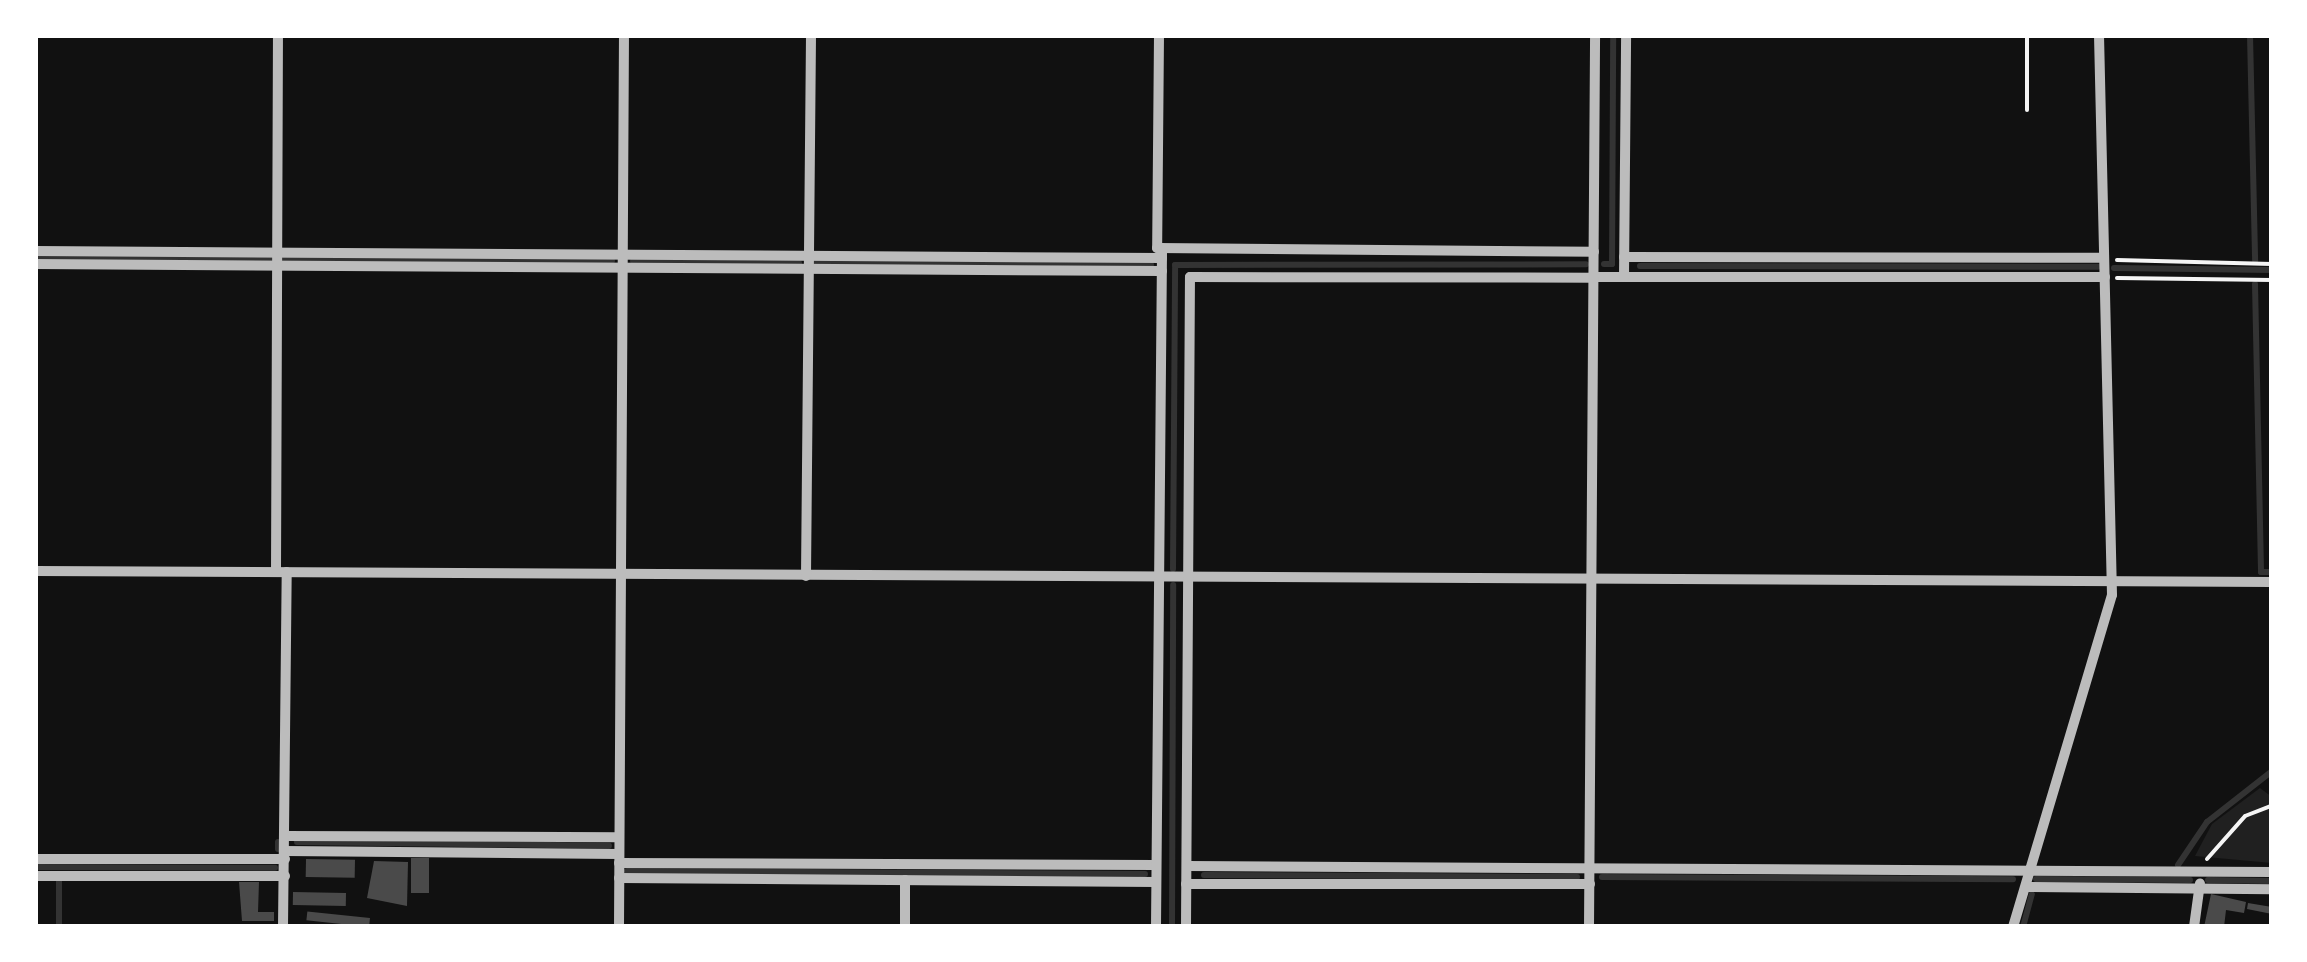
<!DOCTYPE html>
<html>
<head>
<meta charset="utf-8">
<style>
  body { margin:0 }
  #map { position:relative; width:2307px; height:962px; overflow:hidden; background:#111; font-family:"Fira Sans Condensed",sans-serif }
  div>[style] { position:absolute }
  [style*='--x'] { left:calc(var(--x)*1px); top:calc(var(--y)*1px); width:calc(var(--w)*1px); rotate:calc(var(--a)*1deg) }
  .green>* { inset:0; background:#202020 }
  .stream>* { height:6px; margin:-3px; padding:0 3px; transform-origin:3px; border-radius:3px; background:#333 }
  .building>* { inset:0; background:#4a4a4a; transform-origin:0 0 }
  .path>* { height:4px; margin:-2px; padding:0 2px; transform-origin:2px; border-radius:2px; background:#f5f5f5 }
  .minor>* { height:10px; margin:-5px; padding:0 5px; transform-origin:5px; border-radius:5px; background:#bcbcbc }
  span { translate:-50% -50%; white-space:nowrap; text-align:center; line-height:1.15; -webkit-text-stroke:8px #fff; paint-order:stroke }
  .frame { position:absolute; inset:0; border:38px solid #fff; pointer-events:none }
</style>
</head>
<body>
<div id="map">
  <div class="green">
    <i style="clip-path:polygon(2260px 788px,2272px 797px,2272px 863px,2195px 856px,2212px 824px)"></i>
  </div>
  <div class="stream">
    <i style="--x:2250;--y:35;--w:226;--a:88.7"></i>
    <i style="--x:35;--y:257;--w:236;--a:0.5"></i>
    <i style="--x:283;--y:259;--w:329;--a:0.3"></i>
    <i style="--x:633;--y:261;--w:166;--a:0.7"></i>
    <i style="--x:815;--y:263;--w:336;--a:0.3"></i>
    <i style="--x:1604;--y:264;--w:8;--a:0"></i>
    <i style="--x:1612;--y:264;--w:229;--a:-89.7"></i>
    <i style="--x:1640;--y:266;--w:458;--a:0.1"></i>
    <i style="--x:2114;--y:268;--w:158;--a:0.7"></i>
    <i style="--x:2255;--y:284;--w:288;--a:88.8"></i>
    <i style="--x:2261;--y:572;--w:11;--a:0"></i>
    <i style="--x:1173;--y:569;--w:304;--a:-89.6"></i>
    <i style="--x:1175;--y:265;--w:411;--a:-0.1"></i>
    <i style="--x:297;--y:842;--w:312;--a:0.7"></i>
    <i style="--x:278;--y:849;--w:7;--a:-90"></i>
    <i style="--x:2178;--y:865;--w:52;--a:-56"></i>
    <i style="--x:2207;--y:822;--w:83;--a:-38.1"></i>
    <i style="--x:35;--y:867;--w:240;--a:0.2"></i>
    <i style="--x:627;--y:871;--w:518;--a:0.33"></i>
    <i style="--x:1204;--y:875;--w:373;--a:0.3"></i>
    <i style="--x:1602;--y:877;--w:411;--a:0.3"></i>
    <i style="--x:2036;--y:879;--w:154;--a:0.4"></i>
    <i style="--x:2208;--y:880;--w:64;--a:0.9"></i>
    <i style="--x:59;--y:927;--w:46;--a:-90"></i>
    <i style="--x:1172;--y:927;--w:342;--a:-89.8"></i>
    <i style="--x:2023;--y:927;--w:34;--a:-75"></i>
  </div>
  <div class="building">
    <i style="left:411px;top:858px;width:18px;height:35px"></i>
    <i style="left:306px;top:859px;width:49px;height:18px;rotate:1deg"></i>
    <i style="clip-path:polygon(374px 861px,408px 862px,407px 906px,367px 898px)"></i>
    <i style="clip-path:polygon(239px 882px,259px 882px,258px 912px,274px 912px,274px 921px,242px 921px)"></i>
    <i style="left:293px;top:892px;width:53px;height:13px;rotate:1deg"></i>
    <i style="clip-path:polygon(2211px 894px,2246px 902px,2244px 913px,2226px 910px,2224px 927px,2204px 927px)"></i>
    <i style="clip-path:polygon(2248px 903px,2272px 907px,2272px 914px,2247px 909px)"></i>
    <i style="left:370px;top:918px;width:9px;height:63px;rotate:96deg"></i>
  </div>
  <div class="path">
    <i style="--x:2027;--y:35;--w:75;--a:90"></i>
    <i style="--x:2117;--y:260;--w:155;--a:1.5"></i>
    <i style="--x:2117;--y:278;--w:155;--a:0.7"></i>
    <i style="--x:2207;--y:859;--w:57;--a:-48.5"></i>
    <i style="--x:2245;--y:816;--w:28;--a:-21"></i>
  </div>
  <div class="minor">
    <i style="--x:1159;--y:35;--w:213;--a:90.5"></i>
    <i style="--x:1157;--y:248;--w:437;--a:0.5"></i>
    <i style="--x:35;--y:251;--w:1127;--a:0.36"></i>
    <i style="--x:1624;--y:257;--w:480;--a:0.1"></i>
    <i style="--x:35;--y:264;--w:1127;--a:0.36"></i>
    <i style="--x:1594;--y:277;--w:511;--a:0"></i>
    <i style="--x:1624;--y:277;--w:242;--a:-89.5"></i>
    <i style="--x:35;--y:571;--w:2237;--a:0.28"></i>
    <i style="--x:276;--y:572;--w:537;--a:-89.79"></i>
    <i style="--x:806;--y:576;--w:541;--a:-89.47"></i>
    <i style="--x:285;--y:836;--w:334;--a:0.2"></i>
    <i style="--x:285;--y:851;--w:334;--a:0.5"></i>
    <i style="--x:35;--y:859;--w:250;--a:0"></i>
    <i style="--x:619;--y:863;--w:537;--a:0.21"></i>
    <i style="--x:1187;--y:866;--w:1085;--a:0.32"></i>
    <i style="--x:35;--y:876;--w:250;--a:0"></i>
    <i style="--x:619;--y:878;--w:537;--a:0.43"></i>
    <i style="--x:1186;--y:884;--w:404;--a:0"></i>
    <i style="--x:2026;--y:887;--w:246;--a:0.5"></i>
    <i style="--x:283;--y:927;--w:355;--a:-89.4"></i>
    <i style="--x:619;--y:927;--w:892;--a:-89.68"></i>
    <i style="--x:905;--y:927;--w:47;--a:-90"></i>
    <i style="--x:1156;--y:927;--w:679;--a:-89.49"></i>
    <i style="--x:1186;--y:927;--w:650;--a:-89.65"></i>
    <i style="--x:1190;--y:277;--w:404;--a:0.1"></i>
    <i style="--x:1589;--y:927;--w:892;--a:-89.61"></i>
    <i style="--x:2013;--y:927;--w:346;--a:-73.4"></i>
    <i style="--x:2112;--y:595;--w:560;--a:-91.33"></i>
    <i style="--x:2194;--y:927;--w:44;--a:-82.2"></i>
  </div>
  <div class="frame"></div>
</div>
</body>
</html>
